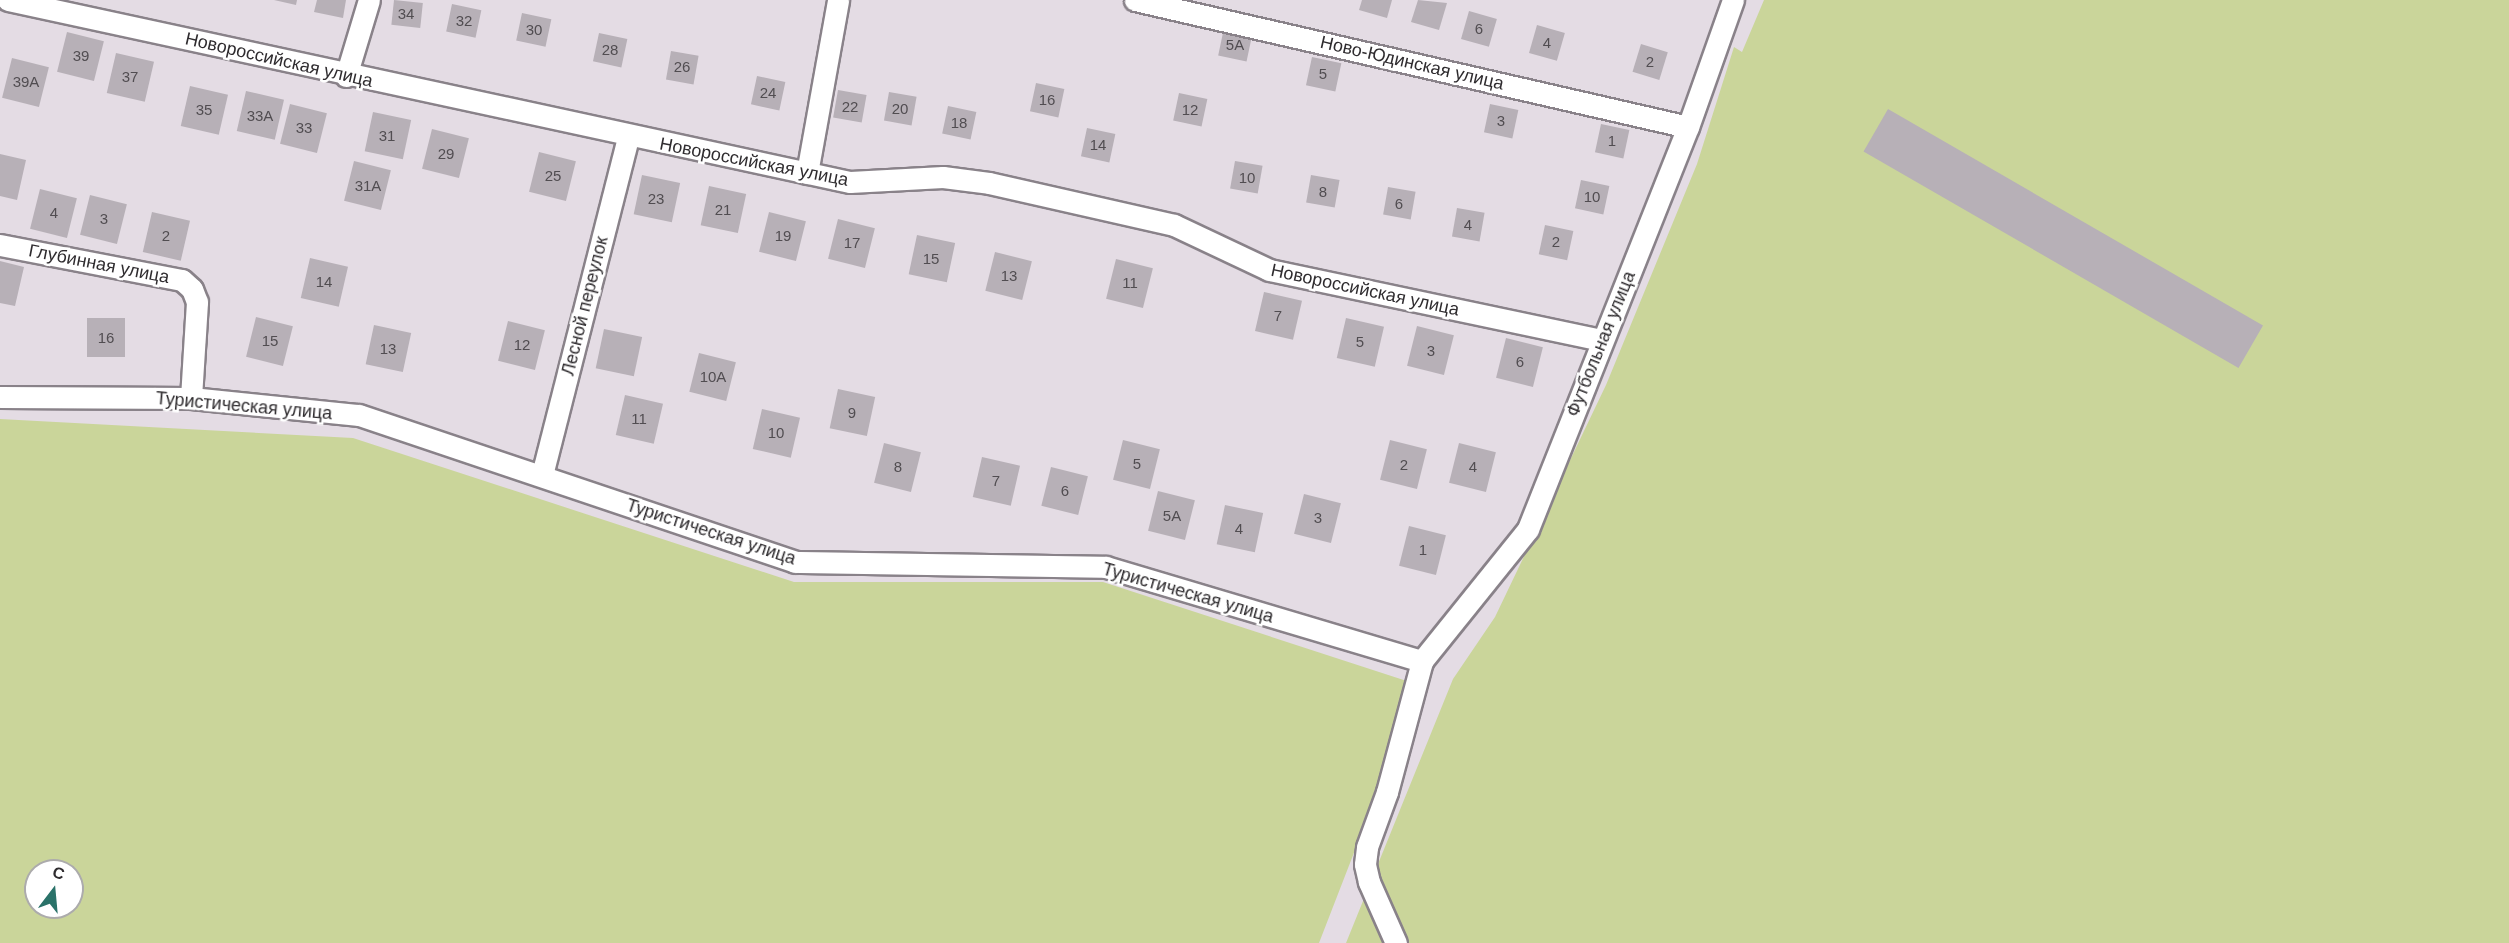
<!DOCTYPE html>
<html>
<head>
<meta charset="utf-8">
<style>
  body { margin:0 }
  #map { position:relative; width:2509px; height:943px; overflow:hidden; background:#e4dce4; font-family:Helvetica,sans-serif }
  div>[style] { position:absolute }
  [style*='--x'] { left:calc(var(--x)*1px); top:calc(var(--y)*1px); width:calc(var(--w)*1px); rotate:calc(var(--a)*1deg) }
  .green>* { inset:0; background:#cad59a }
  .building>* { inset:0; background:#b7b0b7; transform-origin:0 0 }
  .roads { filter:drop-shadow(2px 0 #898289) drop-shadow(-2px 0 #898289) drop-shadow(0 2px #898289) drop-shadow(0 -2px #898289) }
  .minor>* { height:21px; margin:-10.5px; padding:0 10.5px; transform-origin:10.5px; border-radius:10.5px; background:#fff }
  span { translate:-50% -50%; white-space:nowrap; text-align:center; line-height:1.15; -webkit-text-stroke:5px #fff; paint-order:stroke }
  .number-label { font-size:15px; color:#514d51 }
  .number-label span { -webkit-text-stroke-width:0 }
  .street-label { font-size:18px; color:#2f2c2f }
  .north { position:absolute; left:24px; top:859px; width:60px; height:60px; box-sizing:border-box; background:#fff; border:2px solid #acabac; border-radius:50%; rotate:16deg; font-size:16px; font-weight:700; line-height:24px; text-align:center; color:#2f2c2f }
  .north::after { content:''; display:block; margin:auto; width:21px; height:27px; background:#2a7269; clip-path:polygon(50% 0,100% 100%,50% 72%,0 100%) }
</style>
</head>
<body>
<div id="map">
  <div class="green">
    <i style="clip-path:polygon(1764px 0,2509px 0,2509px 943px,1346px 943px,1453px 679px,1495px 617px,1606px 385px,1697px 164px,1734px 47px,1742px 52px)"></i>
    <i style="clip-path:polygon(evenodd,0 419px,353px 438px,794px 582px,1103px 582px,1419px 685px,1319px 943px,0 943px,0 419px,36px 871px,72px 871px,72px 907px,36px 907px,36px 871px)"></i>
  </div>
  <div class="building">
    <i style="clip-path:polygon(274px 0,297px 0,296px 5px)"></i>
    <i style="clip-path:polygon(317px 0,346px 0,343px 18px,314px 12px)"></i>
    <i style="left:394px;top:0;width:29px;height:25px;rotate:6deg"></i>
    <i style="clip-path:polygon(1362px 0,1392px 0,1387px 18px,1359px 10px)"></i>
    <i style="clip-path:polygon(1418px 0,1447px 3px,1439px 30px,1411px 22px)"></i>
    <i style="left:452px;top:4px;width:30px;height:28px;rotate:12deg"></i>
    <i style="left:1469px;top:11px;width:29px;height:29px;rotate:16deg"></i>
    <i style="left:522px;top:13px;width:30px;height:28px;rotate:12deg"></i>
    <i style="left:1537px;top:25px;width:29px;height:29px;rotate:16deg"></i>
    <i style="left:1224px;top:28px;width:29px;height:28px;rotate:12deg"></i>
    <i style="left:67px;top:32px;width:38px;height:41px;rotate:14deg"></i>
    <i style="left:599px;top:33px;width:29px;height:29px;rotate:12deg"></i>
    <i style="left:1641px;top:44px;width:28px;height:29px;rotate:17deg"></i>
    <i style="left:671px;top:51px;width:28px;height:29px;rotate:10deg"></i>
    <i style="left:116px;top:53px;width:39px;height:41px;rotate:13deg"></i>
    <i style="left:1312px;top:57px;width:30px;height:29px;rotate:12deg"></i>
    <i style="left:12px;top:58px;width:38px;height:41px;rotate:14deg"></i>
    <i style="left:757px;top:76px;width:29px;height:29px;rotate:12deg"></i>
    <i style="left:1036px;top:83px;width:29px;height:29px;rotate:12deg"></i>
    <i style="left:190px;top:86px;width:39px;height:41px;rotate:13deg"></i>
    <i style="left:838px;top:90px;width:29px;height:28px;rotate:10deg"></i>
    <i style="left:246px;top:91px;width:39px;height:41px;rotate:13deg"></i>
    <i style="left:889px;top:92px;width:28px;height:29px;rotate:10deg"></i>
    <i style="left:1179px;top:93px;width:29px;height:28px;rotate:12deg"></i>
    <i style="left:290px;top:104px;width:38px;height:41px;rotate:14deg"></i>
    <i style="left:1490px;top:104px;width:29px;height:29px;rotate:12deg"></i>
    <i style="left:948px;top:106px;width:29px;height:28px;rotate:12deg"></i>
    <i style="left:1888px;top:109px;width:433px;height:49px;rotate:30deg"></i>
    <i style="left:373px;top:112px;width:39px;height:40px;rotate:12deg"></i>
    <i style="left:1601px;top:124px;width:29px;height:29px;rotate:12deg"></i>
    <i style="left:1087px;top:128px;width:29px;height:29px;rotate:12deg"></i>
    <i style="left:432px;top:129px;width:38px;height:41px;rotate:14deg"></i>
    <i style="left:539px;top:152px;width:38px;height:41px;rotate:14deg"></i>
    <i style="clip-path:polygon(0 154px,26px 160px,17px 200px,0 196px)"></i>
    <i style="left:354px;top:161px;width:38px;height:41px;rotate:14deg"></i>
    <i style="left:1235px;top:161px;width:28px;height:28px;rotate:10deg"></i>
    <i style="left:642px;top:175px;width:39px;height:40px;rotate:12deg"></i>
    <i style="left:1311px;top:175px;width:29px;height:28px;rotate:10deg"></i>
    <i style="left:1581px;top:180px;width:29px;height:29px;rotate:12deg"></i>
    <i style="left:709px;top:186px;width:38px;height:40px;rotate:12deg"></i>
    <i style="left:1388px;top:187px;width:28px;height:28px;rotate:10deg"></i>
    <i style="left:40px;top:189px;width:38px;height:41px;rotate:14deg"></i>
    <i style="left:90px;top:195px;width:38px;height:41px;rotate:14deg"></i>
    <i style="left:1457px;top:208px;width:28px;height:29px;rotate:10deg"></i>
    <i style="left:152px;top:212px;width:39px;height:41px;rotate:13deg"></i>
    <i style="left:769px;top:212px;width:38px;height:41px;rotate:14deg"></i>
    <i style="left:838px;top:219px;width:38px;height:41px;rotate:14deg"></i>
    <i style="left:1545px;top:225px;width:29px;height:30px;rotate:12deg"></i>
    <i style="left:917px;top:235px;width:39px;height:40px;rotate:12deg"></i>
    <i style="left:995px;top:252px;width:38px;height:40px;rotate:14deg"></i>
    <i style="left:310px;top:258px;width:39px;height:41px;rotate:13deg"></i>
    <i style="left:1116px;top:259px;width:38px;height:41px;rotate:14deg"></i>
    <i style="clip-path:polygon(0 261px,24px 267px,15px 306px,0 303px)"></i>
    <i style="left:1264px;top:292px;width:39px;height:40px;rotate:13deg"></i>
    <i style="left:256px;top:317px;width:38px;height:41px;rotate:14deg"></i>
    <i style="left:87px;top:318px;width:38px;height:39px"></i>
    <i style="left:1346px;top:318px;width:39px;height:41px;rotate:13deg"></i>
    <i style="left:508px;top:321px;width:38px;height:41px;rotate:14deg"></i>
    <i style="left:374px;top:325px;width:38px;height:40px;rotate:12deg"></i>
    <i style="left:1417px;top:326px;width:38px;height:41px;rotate:14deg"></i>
    <i style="left:604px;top:329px;width:39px;height:40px;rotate:12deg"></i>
    <i style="left:1506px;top:338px;width:38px;height:41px;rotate:14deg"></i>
    <i style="left:699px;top:353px;width:38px;height:40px;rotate:14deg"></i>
    <i style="left:838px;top:389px;width:38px;height:40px;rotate:12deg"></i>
    <i style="left:625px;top:395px;width:39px;height:41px;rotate:13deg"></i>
    <i style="left:762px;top:409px;width:39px;height:41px;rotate:13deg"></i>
    <i style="left:1123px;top:440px;width:38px;height:41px;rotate:14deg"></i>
    <i style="left:1390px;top:440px;width:38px;height:41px;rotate:14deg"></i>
    <i style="left:884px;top:443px;width:38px;height:41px;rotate:14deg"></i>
    <i style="left:1459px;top:443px;width:38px;height:41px;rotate:14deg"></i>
    <i style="left:982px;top:457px;width:39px;height:41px;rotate:13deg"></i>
    <i style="left:1051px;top:467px;width:38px;height:40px;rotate:14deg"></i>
    <i style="left:1158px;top:491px;width:38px;height:41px;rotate:14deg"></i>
    <i style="left:1304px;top:494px;width:38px;height:41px;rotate:14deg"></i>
    <i style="left:1225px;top:505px;width:39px;height:40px;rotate:12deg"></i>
    <i style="left:1409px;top:526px;width:38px;height:41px;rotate:14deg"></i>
  </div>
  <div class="roads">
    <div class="minor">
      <i style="--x:8;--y:0;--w:861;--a:12.2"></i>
      <i style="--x:850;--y:182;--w:93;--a:-3.1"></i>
      <i style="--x:943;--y:177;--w:46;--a:7.4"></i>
      <i style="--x:989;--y:183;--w:190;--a:12.8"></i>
      <i style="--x:1174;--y:225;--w:105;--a:25.3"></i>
      <i style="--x:1269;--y:270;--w:340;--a:11.9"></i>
      <i style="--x:1135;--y:0;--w:567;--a:12.93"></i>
      <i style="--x:346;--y:76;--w:79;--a:-73.2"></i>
      <i style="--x:807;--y:173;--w:176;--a:-79.8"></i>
      <i style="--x:0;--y:245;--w:185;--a:10.9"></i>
      <i style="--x:182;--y:280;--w:13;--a:42"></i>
      <i style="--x:192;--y:289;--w:14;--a:69"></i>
      <i style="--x:197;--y:302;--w:96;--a:93.6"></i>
      <i style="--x:0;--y:397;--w:191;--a:0.3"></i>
      <i style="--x:191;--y:398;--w:169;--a:5.8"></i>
      <i style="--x:359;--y:415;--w:460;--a:18.6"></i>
      <i style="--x:795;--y:562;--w:311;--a:0.9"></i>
      <i style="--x:1106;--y:567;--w:330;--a:16.6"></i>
      <i style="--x:542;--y:475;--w:349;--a:-75.7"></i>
      <i style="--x:1396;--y:943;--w:67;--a:-113.9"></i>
      <i style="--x:1369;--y:882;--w:18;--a:-103"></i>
      <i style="--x:1365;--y:864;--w:17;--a:-83"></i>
      <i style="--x:1367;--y:847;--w:59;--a:-70"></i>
      <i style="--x:1387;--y:792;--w:136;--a:-75"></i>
      <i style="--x:1422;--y:661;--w:169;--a:-51.2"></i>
      <i style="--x:1528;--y:529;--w:433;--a:-68.3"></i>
      <i style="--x:1688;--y:127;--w:135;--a:-70.5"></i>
    </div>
  </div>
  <div class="number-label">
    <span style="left:406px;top:14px">34</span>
    <span style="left:464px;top:21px">32</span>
    <span style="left:1479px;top:29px">6</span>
    <span style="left:534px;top:30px">30</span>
    <span style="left:1547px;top:43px">4</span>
    <span style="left:1235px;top:45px">5А</span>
    <span style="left:610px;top:50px">28</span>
    <span style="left:81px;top:56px">39</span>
    <span style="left:1650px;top:62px">2</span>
    <span style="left:682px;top:67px">26</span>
    <span style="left:1323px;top:74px">5</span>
    <span style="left:130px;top:77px">37</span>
    <span style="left:26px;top:82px">39А</span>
    <span style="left:768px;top:93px">24</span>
    <span style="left:1047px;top:100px">16</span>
    <span style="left:850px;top:107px">22</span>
    <span style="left:900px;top:109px">20</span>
    <span style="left:204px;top:110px">35</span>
    <span style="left:1190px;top:110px">12</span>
    <span style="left:260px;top:116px">33А</span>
    <span style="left:1501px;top:121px">3</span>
    <span style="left:959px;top:123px">18</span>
    <span style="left:304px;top:128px">33</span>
    <span style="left:387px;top:136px">31</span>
    <span style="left:1612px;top:141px">1</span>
    <span style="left:1098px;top:145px">14</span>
    <span style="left:446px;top:154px">29</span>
    <span style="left:553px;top:176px">25</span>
    <span style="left:1247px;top:178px">10</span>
    <span style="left:368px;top:186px">31А</span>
    <span style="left:1323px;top:192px">8</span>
    <span style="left:1592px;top:197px">10</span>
    <span style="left:656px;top:199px">23</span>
    <span style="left:1399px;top:204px">6</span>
    <span style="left:723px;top:210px">21</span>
    <span style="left:54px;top:213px">4</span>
    <span style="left:104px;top:219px">3</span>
    <span style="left:1468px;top:225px">4</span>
    <span style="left:166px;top:236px">2</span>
    <span style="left:783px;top:236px">19</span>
    <span style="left:1556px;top:242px">2</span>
    <span style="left:852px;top:243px">17</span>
    <span style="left:931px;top:259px">15</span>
    <span style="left:1009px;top:276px">13</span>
    <span style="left:324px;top:282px">14</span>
    <span style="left:1130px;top:283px">11</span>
    <span style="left:1278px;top:316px">7</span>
    <span style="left:106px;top:338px">16</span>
    <span style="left:270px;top:341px">15</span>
    <span style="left:1360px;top:342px">5</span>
    <span style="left:522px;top:345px">12</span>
    <span style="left:388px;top:349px">13</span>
    <span style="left:1431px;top:351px">3</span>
    <span style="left:1520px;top:362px">6</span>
    <span style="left:713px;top:377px">10А</span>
    <span style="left:852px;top:413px">9</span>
    <span style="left:639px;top:419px">11</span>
    <span style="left:776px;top:433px">10</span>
    <span style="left:1137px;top:464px">5</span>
    <span style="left:1404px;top:465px">2</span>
    <span style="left:898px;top:467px">8</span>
    <span style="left:1473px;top:467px">4</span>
    <span style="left:996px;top:481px">7</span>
    <span style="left:1065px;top:491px">6</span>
    <span style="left:1172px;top:516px">5А</span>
    <span style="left:1318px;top:518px">3</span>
    <span style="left:1239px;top:529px">4</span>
    <span style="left:1423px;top:550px">1</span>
  </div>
  <div class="street-label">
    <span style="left:279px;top:60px;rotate:13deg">Новороссийская улица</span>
    <span style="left:1412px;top:63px;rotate:13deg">Ново-Юдинская улица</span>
    <span style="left:754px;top:162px;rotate:11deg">Новороссийская улица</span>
    <span style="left:99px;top:264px;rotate:11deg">Глубинная улица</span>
    <span style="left:1365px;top:290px;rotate:12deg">Новороссийская улица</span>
    <span style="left:585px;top:306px;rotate:-76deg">Лесной переулок</span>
    <span style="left:1601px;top:344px;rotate:-68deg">Футбольная улица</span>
    <span style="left:244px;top:406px;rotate:5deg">Туристическая улица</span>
    <span style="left:711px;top:532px;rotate:18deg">Туристическая улица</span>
    <span style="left:1188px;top:593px;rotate:16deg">Туристическая улица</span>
  </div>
  <div class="north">С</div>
</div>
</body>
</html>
